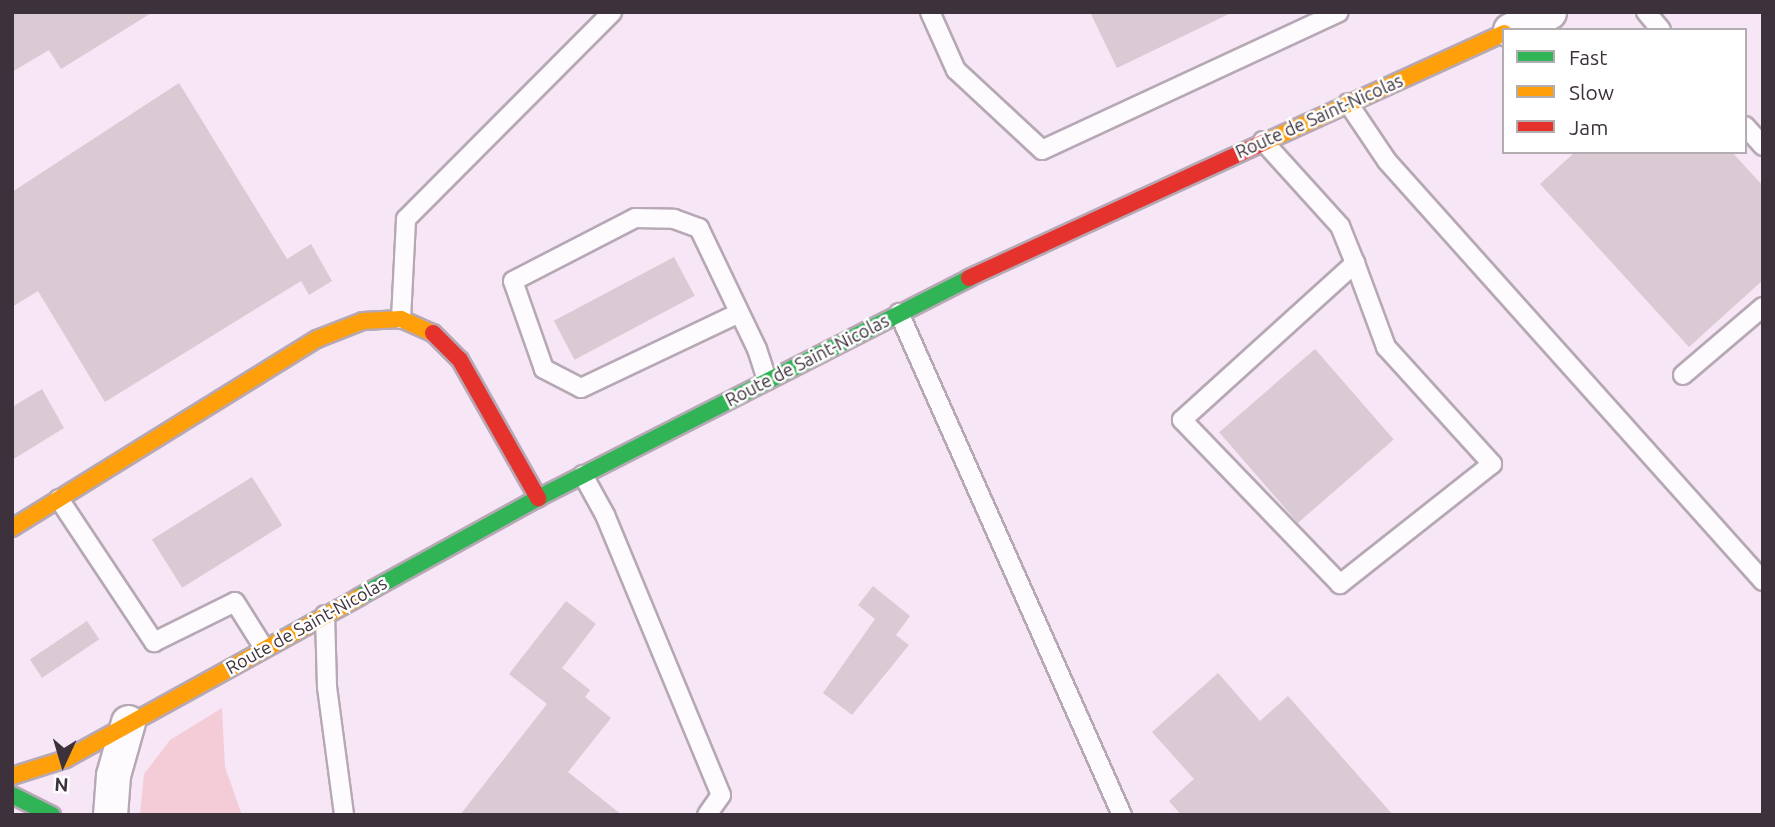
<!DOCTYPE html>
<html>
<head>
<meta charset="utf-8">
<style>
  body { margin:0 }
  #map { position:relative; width:1775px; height:827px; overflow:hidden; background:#f7e6f5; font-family:Ubuntu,sans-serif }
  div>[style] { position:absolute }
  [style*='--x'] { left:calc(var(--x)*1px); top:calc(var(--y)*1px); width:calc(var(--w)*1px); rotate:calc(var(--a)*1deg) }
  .green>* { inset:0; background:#f4ccd8 }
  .building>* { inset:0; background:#d9cad4; transform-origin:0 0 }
  .roads { filter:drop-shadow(2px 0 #b6a8b4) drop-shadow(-2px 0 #b6a8b4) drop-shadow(0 2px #b6a8b4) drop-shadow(0 -2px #b6a8b4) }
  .lane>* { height:18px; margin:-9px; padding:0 9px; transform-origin:9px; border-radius:9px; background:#fefbfe }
  .street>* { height:33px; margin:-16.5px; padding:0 16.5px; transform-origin:16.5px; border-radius:16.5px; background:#fefbfe }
  .fast>* { height:16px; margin:-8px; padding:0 8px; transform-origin:8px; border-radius:8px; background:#30b455 }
  .slow>* { height:16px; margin:-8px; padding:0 8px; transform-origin:8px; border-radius:8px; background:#ff9f0a }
  .jam>* { height:16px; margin:-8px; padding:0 8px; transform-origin:8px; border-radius:8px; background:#e5322d }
  span { translate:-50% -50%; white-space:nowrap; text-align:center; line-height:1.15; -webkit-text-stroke:5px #fff; paint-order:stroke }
  .street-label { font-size:18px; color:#3d313b }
  .frame { position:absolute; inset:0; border:14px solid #3d313b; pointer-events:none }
  .legend { position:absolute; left:1502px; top:28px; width:245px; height:126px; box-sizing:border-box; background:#fff; border:2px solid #b1adb1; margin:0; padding:9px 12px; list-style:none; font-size:21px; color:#3d313b }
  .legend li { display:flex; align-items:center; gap:14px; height:35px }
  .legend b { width:35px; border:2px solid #b1adb1 }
  .north { position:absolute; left:28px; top:729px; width:70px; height:70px; -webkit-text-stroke:5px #fff; paint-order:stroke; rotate:184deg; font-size:19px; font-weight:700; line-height:28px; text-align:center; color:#3d313b }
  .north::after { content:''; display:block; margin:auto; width:24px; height:32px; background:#3d313b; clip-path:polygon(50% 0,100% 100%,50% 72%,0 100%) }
</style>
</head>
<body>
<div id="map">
  <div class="green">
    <i style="clip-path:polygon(222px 708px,225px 767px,242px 815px,140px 815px,144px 774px,170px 740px)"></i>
  </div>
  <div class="building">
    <i style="clip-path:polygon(12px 12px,153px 12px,61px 69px,49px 50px,12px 72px)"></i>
    <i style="clip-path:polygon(1090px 12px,1233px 12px,1117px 68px)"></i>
    <i style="clip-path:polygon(179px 83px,287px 259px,311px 244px,332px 281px,309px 295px,301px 281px,105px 402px,38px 291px,12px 307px,12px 192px)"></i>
    <i style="clip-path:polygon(1575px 152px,1732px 152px,1763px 186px,1763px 280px,1689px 347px,1540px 184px)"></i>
    <i style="left:674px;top:257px;width:44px;height:136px;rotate:62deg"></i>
    <i style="left:1315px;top:349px;width:120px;height:127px;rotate:49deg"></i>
    <i style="clip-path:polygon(42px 389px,64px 428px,12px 460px,12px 407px)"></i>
    <i style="left:252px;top:477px;width:57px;height:118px;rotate:58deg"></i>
    <i style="clip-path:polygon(873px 586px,910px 616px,896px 635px,909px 645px,852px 715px,823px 693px,875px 619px,858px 605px)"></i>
    <i style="clip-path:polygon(566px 601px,596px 624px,562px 668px,590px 690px,585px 697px,611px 718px,568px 772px,622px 815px,460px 815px,547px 704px,509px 674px)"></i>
    <i style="left:87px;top:621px;width:22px;height:69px;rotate:56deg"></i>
    <i style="clip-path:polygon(1218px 673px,1260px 721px,1288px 696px,1393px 815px,1181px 815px,1169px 801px,1194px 779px,1152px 732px)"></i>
  </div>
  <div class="roads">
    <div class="lane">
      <i style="--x:930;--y:12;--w:64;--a:65.9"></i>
      <i style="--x:956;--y:70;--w:117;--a:42.9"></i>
      <i style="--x:1042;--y:150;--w:327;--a:-24.9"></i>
      <i style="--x:1646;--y:12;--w:23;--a:50"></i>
      <i style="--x:1348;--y:103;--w:70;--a:56.1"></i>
      <i style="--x:1387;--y:161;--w:564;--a:48.16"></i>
      <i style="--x:1745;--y:126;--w:27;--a:48"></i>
      <i style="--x:1263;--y:141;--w:115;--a:47.8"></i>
      <i style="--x:1340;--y:226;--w:40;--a:68"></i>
      <i style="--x:1355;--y:263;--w:90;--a:69.7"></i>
      <i style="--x:1386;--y:347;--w:158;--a:47.8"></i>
      <i style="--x:1492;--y:464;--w:194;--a:141.7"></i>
      <i style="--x:1340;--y:584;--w:228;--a:-133.9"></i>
      <i style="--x:1182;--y:420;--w:234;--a:-42.2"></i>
      <i style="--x:739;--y:313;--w:175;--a:154.6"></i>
      <i style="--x:581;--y:388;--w:42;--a:-152.8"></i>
      <i style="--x:544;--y:369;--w:93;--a:-109.4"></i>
      <i style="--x:513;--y:281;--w:137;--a:-27.3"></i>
      <i style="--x:635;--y:218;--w:39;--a:1"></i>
      <i style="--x:674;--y:219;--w:27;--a:20"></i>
      <i style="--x:699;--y:228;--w:134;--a:64.4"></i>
      <i style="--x:757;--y:349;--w:33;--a:72"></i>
      <i style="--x:899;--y:313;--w:549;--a:66.05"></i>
      <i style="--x:401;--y:319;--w:100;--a:-87.1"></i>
      <i style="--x:406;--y:219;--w:292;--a:-45.1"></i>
      <i style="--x:1683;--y:375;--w:105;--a:-40.4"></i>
      <i style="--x:583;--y:475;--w:46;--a:61.2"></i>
      <i style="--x:605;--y:515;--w:303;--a:67.5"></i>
      <i style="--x:721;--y:795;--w:24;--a:125"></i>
      <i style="--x:59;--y:499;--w:172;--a:56.4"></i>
      <i style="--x:154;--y:642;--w:90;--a:-26.3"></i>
      <i style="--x:235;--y:602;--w:54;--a:57.8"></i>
      <i style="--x:325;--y:615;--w:72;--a:88.4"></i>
      <i style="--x:327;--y:687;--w:129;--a:82.4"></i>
    </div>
    <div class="street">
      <i style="--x:1510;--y:30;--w:43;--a:-24.8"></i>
      <i style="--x:110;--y:815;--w:40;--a:-85.7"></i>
      <i style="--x:113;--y:775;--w:55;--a:-74.2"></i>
    </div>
    <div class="fast">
      <i style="--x:359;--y:597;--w:205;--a:-28.9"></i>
      <i style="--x:538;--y:498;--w:484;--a:-27"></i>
      <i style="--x:12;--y:795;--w:45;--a:26.6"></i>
    </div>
    <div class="slow">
      <i style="--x:1263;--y:143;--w:265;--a:-24.5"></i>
      <i style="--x:12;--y:528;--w:359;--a:-31.8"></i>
      <i style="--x:317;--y:339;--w:49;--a:-21.4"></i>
      <i style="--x:363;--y:321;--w:38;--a:-3"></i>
      <i style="--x:401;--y:319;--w:35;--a:24"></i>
      <i style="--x:12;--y:776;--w:57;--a:-17.5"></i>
      <i style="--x:66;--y:759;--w:335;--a:-28.9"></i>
    </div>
    <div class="jam">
      <i style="--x:969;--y:278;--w:324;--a:-24.7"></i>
      <i style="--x:433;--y:333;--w:38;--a:45"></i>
      <i style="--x:460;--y:360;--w:159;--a:60.5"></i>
    </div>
  </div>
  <div class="street-label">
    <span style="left:1319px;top:116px;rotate:-24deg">Route de Saint-Nicolas</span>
    <span style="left:807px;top:360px;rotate:-27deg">Route de Saint-Nicolas</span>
    <span style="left:306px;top:625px;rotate:-29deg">Route de Saint-Nicolas</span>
  </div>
  <div class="frame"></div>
  <ul class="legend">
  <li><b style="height:9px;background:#30b455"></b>Fast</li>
  <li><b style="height:9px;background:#ff9f0a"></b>Slow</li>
  <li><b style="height:9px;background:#e5322d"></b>Jam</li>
  </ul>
  <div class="north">N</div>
</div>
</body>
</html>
